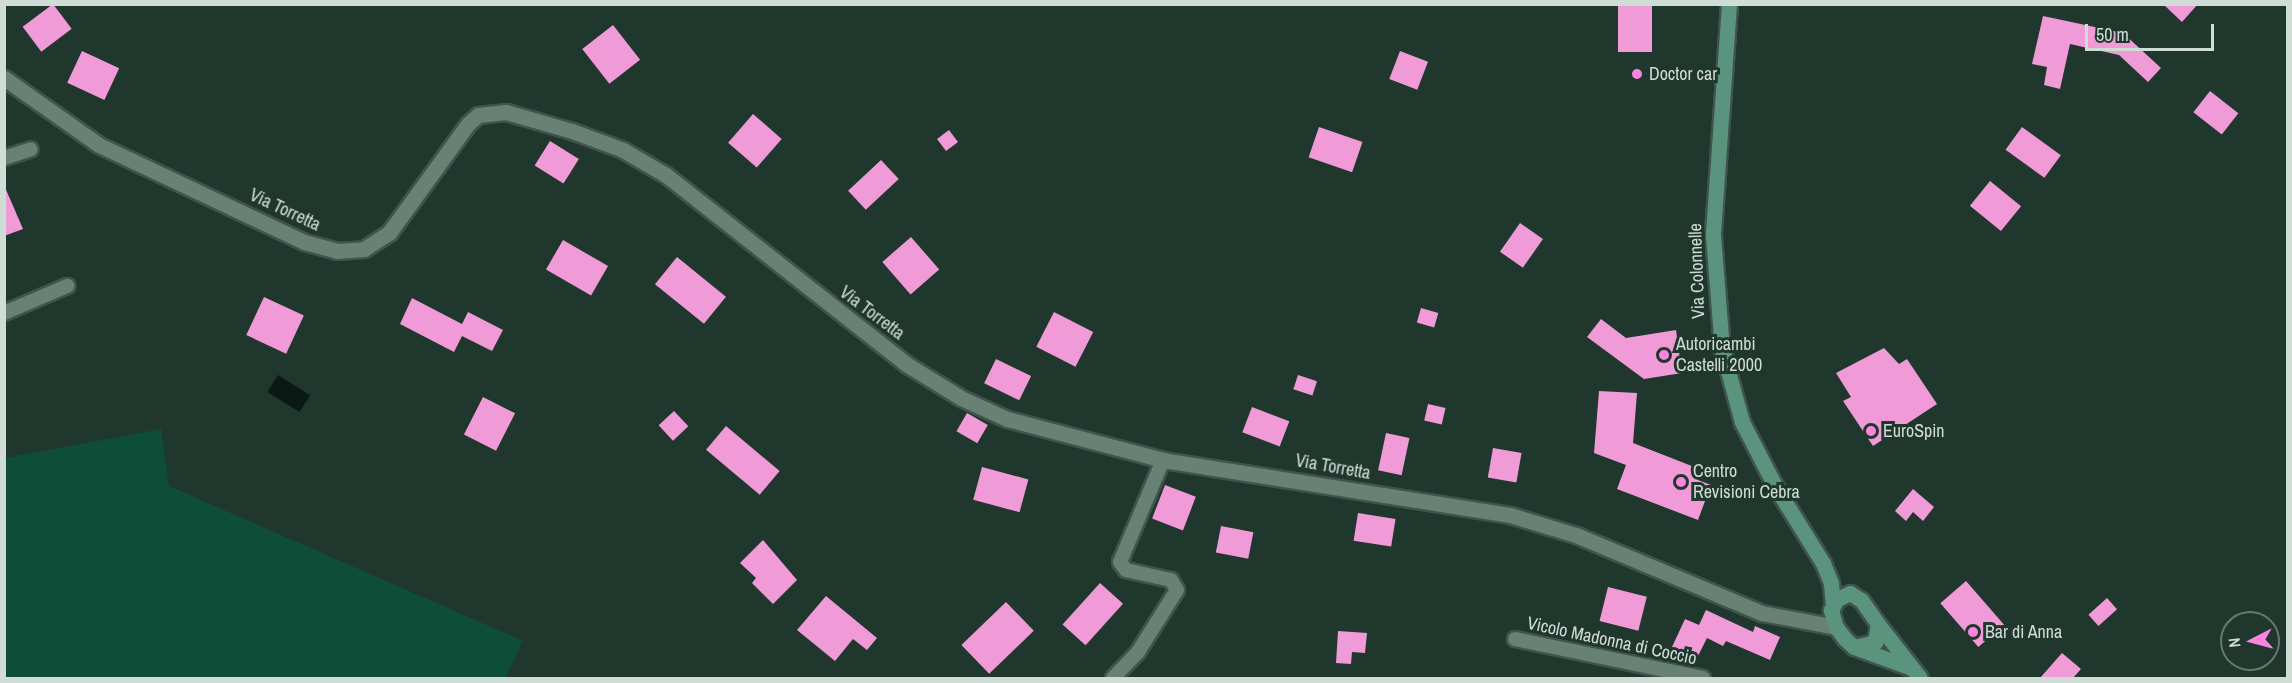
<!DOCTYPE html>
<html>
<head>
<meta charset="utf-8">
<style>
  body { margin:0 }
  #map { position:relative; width:2292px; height:683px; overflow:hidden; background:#20372d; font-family:"Archivo Narrow",sans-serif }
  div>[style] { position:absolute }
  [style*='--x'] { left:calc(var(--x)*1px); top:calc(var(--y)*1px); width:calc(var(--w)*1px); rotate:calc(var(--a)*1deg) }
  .green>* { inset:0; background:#0e4e39 }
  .water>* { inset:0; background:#0a1913; transform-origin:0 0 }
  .building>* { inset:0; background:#f09bd8; transform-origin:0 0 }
  .roads { filter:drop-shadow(2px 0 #40534c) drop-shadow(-2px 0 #40534c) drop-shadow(0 2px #40534c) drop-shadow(0 -2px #40534c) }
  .minor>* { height:14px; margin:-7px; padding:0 7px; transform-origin:7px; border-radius:7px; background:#678175 }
  .tertiary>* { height:15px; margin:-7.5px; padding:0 7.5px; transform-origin:7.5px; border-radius:7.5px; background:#678175 }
  .secondary>* { height:15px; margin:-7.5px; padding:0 7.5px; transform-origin:7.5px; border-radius:7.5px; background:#5a947e }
  .dots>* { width:16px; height:16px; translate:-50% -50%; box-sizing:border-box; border:3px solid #20372d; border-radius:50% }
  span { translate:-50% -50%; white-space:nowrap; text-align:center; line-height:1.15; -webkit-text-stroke:6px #20372d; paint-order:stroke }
  .poi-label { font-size:18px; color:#d0ddd7 }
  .left { translate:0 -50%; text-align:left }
  .street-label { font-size:18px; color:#d0ddd7 }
  .frame { position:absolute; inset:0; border:6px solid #d0ddd7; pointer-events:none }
  .north { position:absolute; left:2220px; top:611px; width:60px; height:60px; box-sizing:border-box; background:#20372d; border:2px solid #667971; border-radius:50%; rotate:264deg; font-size:16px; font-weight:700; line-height:24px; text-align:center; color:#d0ddd7 }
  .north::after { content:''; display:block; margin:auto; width:21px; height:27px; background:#fe85df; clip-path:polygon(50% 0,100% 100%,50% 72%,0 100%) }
  .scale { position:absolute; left:2085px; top:24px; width:129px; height:27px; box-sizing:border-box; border:3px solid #d0ddd7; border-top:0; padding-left:8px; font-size:18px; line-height:21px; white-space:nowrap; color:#d0ddd7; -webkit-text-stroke:4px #20372d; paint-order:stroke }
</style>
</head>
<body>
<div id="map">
  <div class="green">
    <i style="clip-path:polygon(161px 429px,169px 486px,523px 641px,505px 678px,5px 678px,5px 458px)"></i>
  </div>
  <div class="water">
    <i style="left:278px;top:375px;width:38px;height:20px;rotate:32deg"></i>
  </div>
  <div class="building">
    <i style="left:53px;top:4px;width:31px;height:38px;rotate:53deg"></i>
    <i style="left:1618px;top:4px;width:34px;height:48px"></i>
    <i style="clip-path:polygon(2163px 4px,2198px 4px,2182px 22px)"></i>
    <i style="clip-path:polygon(2043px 16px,2123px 33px,2161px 68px,2148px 82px,2119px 55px,2070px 44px,2060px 89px,2044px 85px,2047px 67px,2032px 64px)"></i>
    <i style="left:613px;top:25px;width:44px;height:39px;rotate:52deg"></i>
    <i style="left:82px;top:51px;width:41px;height:35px;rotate:25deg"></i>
    <i style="left:1400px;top:51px;width:30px;height:30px;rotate:21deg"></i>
    <i style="left:2210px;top:91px;width:36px;height:27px;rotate:38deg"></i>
    <i style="left:753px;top:114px;width:38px;height:38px;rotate:41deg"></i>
    <i style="left:1319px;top:127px;width:46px;height:32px;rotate:19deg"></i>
    <i style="left:2022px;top:127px;width:48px;height:28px;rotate:36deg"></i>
    <i style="left:949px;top:130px;width:15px;height:15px;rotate:53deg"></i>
    <i style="left:550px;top:141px;width:34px;height:29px;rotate:32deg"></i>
    <i style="left:881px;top:160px;width:26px;height:45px;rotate:47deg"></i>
    <i style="left:1990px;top:181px;width:40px;height:32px;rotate:39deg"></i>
    <i style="clip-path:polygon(4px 185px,23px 229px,4px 236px)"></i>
    <i style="left:1520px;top:223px;width:28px;height:35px;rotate:35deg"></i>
    <i style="left:911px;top:237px;width:43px;height:38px;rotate:49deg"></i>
    <i style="left:563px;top:240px;width:52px;height:34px;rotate:30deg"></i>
    <i style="left:677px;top:257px;width:63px;height:35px;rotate:39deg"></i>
    <i style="left:264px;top:297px;width:44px;height:42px;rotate:25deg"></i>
    <i style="clip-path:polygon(412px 298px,462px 324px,468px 312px,503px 330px,492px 351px,462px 336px,454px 352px,400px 324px)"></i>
    <i style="left:1421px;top:308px;width:18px;height:15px;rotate:16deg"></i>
    <i style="left:1054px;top:312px;width:44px;height:39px;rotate:27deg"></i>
    <i style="clip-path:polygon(1601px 319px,1626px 338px,1676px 330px,1682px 373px,1644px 379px,1587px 337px)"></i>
    <i style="clip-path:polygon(1884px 348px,1899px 364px,1907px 359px,1937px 404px,1873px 446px,1843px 401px,1851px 397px,1836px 373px)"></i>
    <i style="left:996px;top:359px;width:39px;height:27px;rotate:26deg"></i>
    <i style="left:1298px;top:375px;width:20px;height:15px;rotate:18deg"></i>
    <i style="clip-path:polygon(1599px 391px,1637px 393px,1633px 443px,1702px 470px,1698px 480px,1711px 485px,1698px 520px,1617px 489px,1626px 465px,1594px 453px)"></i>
    <i style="left:483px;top:397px;width:36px;height:42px;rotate:27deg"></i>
    <i style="left:1428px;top:404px;width:18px;height:17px;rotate:13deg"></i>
    <i style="left:1252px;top:407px;width:40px;height:27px;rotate:21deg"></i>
    <i style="left:674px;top:411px;width:21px;height:21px;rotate:47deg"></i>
    <i style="left:967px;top:413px;width:24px;height:21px;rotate:30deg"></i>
    <i style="left:726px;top:426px;width:70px;height:31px;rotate:40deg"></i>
    <i style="left:1386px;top:433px;width:24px;height:38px;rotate:12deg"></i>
    <i style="left:1493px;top:448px;width:29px;height:30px;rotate:10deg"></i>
    <i style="left:982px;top:467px;width:48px;height:34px;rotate:15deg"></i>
    <i style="left:1165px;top:485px;width:33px;height:36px;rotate:21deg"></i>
    <i style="clip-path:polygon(1913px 489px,1934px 507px,1923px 521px,1913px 512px,1906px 521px,1895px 511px)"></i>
    <i style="left:1358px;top:513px;width:38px;height:28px;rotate:9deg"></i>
    <i style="left:1221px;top:526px;width:33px;height:27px;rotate:11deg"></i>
    <i style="clip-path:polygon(763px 540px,797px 580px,773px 604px,752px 583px,756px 578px,740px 563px)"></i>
    <i style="left:1966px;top:581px;width:58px;height:34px;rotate:49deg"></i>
    <i style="left:1100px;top:583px;width:31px;height:56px;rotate:42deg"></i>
    <i style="left:1608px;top:587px;width:40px;height:35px;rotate:14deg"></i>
    <i style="clip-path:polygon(826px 596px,877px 638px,867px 650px,853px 639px,835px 661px,797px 630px)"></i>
    <i style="left:2107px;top:598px;width:15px;height:25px;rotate:48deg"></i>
    <i style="left:1006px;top:602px;width:40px;height:62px;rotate:46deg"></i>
    <i style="clip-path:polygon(1706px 610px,1753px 632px,1755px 626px,1780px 637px,1770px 660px,1726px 641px,1723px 646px,1707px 638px,1697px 658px,1672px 647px,1685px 619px,1699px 625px)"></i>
    <i style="clip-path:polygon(1338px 631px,1367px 633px,1365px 653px,1352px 652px,1351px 664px,1336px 663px)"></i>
    <i style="clip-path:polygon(2062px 653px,2081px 669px,2073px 678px,2040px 678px)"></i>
  </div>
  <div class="roads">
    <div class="minor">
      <i style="--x:4;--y:158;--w:28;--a:-18"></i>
      <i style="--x:4;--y:313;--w:69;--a:-23.2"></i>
      <i style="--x:1515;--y:639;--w:192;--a:11.7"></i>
      <i style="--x:1113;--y:678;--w:36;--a:-46"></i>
      <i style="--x:1138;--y:652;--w:73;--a:-57.8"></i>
      <i style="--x:1177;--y:590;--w:12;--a:-121"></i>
      <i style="--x:1171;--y:580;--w:46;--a:-167.5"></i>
      <i style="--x:1126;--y:570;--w:10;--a:-127"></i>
      <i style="--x:1120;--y:562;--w:111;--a:-67.1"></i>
    </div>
    <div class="tertiary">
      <i style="--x:4;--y:78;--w:116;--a:35.2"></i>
      <i style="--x:99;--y:145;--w:227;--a:25.3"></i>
      <i style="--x:304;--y:242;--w:34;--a:15"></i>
      <i style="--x:337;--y:251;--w:27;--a:-4"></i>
      <i style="--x:364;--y:249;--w:30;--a:-33"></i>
      <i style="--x:389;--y:233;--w:135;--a:-54.1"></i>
      <i style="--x:468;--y:124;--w:13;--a:-42"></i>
      <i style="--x:478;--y:115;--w:28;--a:-6"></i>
      <i style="--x:506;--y:112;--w:69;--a:16.1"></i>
      <i style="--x:572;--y:131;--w:54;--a:20.4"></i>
      <i style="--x:623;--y:150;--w:50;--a:30.2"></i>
      <i style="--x:666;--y:175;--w:305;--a:38.2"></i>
      <i style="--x:906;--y:364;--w:65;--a:31.7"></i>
      <i style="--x:961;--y:398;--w:51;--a:24.5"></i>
      <i style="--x:1007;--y:419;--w:161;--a:14.7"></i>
      <i style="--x:1163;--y:460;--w:351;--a:9"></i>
      <i style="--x:1510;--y:515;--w:69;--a:16.9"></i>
      <i style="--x:1576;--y:535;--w:202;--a:22.8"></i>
      <i style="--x:1762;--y:613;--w:75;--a:10.7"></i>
    </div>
    <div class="secondary">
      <i style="--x:1729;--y:4;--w:232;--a:94"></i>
      <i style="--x:1713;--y:235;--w:114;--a:85.5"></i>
      <i style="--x:1722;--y:349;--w:76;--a:74.7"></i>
      <i style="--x:1742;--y:422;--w:72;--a:62.7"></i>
      <i style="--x:1775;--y:486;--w:91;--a:58.1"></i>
      <i style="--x:1823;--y:563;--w:22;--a:68"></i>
      <i style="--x:1831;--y:583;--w:21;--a:85"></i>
      <i style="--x:1878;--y:624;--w:68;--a:52.1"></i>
      <i style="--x:1854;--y:647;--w:22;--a:-13"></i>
      <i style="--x:1875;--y:642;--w:18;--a:-81"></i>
      <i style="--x:1878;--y:624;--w:29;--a:-125"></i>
      <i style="--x:1861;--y:600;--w:13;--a:-148"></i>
      <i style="--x:1850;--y:593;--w:14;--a:155"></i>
      <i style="--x:1837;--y:599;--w:13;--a:119"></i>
      <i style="--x:1831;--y:610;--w:18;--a:74"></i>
      <i style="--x:1836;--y:627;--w:15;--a:53"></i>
      <i style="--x:1845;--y:639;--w:12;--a:42"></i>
      <i style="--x:1854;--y:647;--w:59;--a:20"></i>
    </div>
  </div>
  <div class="dots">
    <i style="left:1637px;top:74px;background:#fe85df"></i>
    <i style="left:1664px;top:355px;background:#fe85df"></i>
    <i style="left:1871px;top:431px;background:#fe85df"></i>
    <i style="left:1681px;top:482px;background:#fe85df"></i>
    <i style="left:1973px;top:632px;background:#fe85df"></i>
  </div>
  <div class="poi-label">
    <span class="left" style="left:1649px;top:74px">Doctor car</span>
    <span class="left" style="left:1676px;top:355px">Autoricambi<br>Castelli 2000</span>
    <span class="left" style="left:1883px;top:431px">EuroSpin</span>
    <span class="left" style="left:1693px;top:482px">Centro<br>Revisioni Cebra</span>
    <span class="left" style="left:1985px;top:632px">Bar di Anna</span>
  </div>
  <div class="street-label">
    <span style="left:285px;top:210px;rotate:25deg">Via Torretta</span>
    <span style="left:1697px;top:271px;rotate:-92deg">Via Colonnelle</span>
    <span style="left:872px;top:313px;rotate:37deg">Via Torretta</span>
    <span style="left:1333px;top:467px;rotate:10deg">Via Torretta</span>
    <span style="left:1612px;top:641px;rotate:12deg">Vicolo Madonna di Coccio</span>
  </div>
  <div class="frame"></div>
  <div class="north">N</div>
  <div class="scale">50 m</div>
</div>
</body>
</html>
